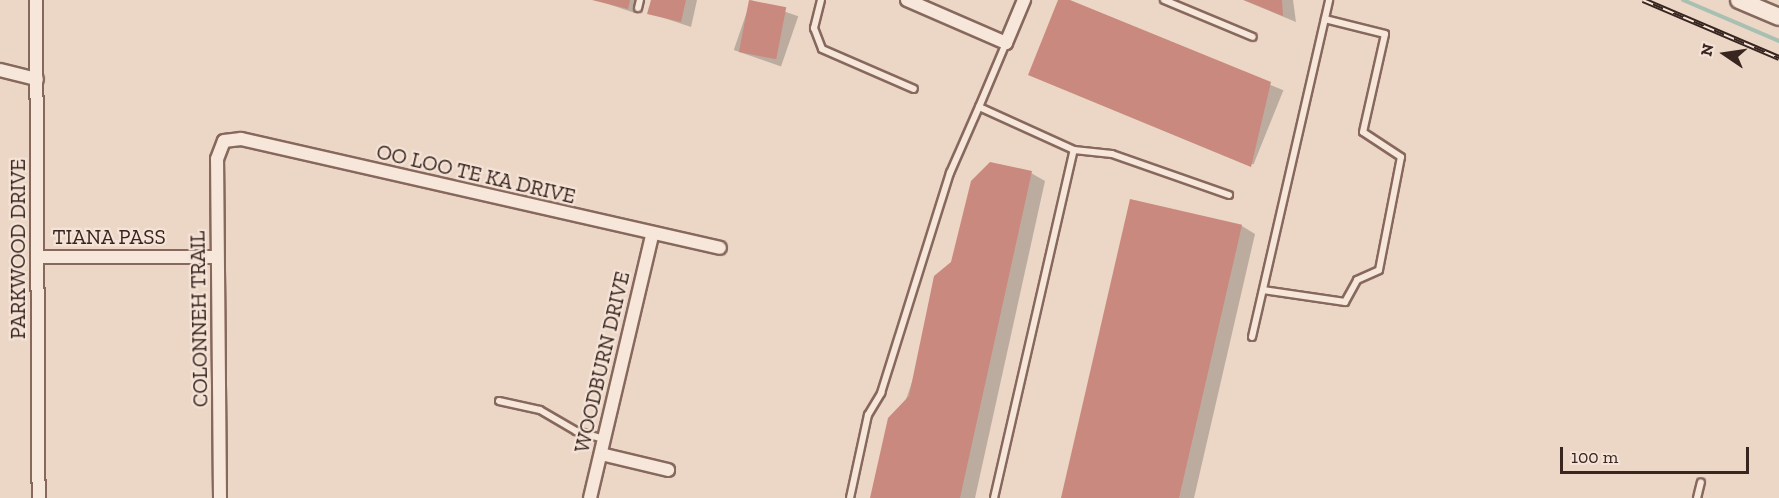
<!DOCTYPE html>
<html>
<head>
<meta charset="utf-8">
<style>
  body { margin:0 }
  #map { position:relative; width:1779px; height:498px; overflow:hidden; background:#ecd7c7; font-family:"Zilla Slab",serif }
  div>[style] { position:absolute }
  [style*='--x'] { left:calc(var(--x)*1px); top:calc(var(--y)*1px); width:calc(var(--w)*1px); rotate:calc(var(--a)*1deg) }
  .shadow>* { inset:0; background:#0003; transform-origin:0 0 }
  .stream>* { height:4px; margin:-2px; padding:0 2px; transform-origin:2px; border-radius:2px; background:#a8c0b2 }
  .building>* { inset:0; background:#c9897e; transform-origin:0 0 }
  .roads { filter:drop-shadow(2px 0 #87685d) drop-shadow(-2px 0 #87685d) drop-shadow(0 2px #87685d) drop-shadow(0 -2px #87685d) }
  .lane>* { height:6px; margin:-3px; padding:0 3px; transform-origin:3px; border-radius:3px; background:#f7e6da }
  .street>* { height:12px; margin:-6px; padding:0 6px; transform-origin:6px; border-radius:6px; background:#f7e6da }
  .secondary>* { height:16px; margin:-8px; padding:0 8px; transform-origin:8px; border-radius:8px; background:#f7e6da }
  .rail>* { height:6px; margin-top:-3px; transform-origin:0; background:repeating-linear-gradient(90deg,#f4e3d6 0 11px,#382520 0 22px); box-sizing:border-box; border-block:2px solid #382520 }
  span { translate:-50% -50%; white-space:nowrap; text-align:center; line-height:1.15; -webkit-text-stroke:4.5px #f4e3d6; paint-order:stroke }
  .street-label { font-size:21px; color:#382520 }
  .north { position:absolute; left:1695px; top:24px; width:60px; height:60px; -webkit-text-stroke:4px #f4e3d6; paint-order:stroke; rotate:283deg; font-size:16px; font-weight:700; line-height:24px; text-align:center; color:#382520 }
  .north::after { content:''; display:block; margin:auto; width:21px; height:27px; background:#382520; clip-path:polygon(50% 0,100% 100%,50% 72%,0 100%) }
  .scale { position:absolute; left:1560px; top:447px; width:189px; height:27px; box-sizing:border-box; border:3px solid #382520; border-top:0; padding-left:8px; font-size:18px; line-height:21px; white-space:nowrap; color:#382520; -webkit-text-stroke:4px #f4e3d6; paint-order:stroke }
</style>
</head>
<body>
<div id="map">
  <div class="shadow">
    <i style="clip-path:polygon(596px 0,642px 0,638px 14px)"></i>
    <i style="clip-path:polygon(652px 0,697px 0,691px 27px,649px 13px)"></i>
    <i style="left:751px;top:0;width:50px;height:53px;rotate:19deg"></i>
    <i style="left:1060px;top:0;width:241px;height:80px;rotate:22deg"></i>
    <i style="clip-path:polygon(1243px 0,1293px 0,1296px 22px)"></i>
    <i style="clip-path:polygon(1031px 173px,1045px 181px,975px 498px,872px 498px,953px 263px)"></i>
    <i style="clip-path:polygon(1242px 226px,1255px 234px,1194px 498px,1062px 498px)"></i>
  </div>
  <div class="stream">
    <i style="--x:1683;--y:0;--w:104;--a:23.1"></i>
  </div>
  <div class="building">
    <i style="clip-path:polygon(592px 0,630px 0,628px 9px)"></i>
    <i style="clip-path:polygon(651px 0,686px 0,681px 22px,647px 14px)"></i>
    <i style="left:749px;top:0;width:38px;height:53px;rotate:11deg"></i>
    <i style="clip-path:polygon(1058px 0,1070px 0,1271px 82px,1251px 167px,1028px 75px)"></i>
    <i style="clip-path:polygon(1244px 0,1282px 0,1283px 16px)"></i>
    <i style="clip-path:polygon(990px 162px,1032px 171px,960px 498px,870px 498px,888px 418px,909px 396px,934px 276px,951px 262px,971px 181px)"></i>
    <i style="left:1130px;top:199px;width:115px;height:307px;rotate:13deg"></i>
  </div>
  <div class="roads">
    <div class="lane">
      <i style="--x:821;--y:0;--w:29;--a:104"></i>
      <i style="--x:814;--y:28;--w:22;--a:69"></i>
      <i style="--x:822;--y:49;--w:100;--a:23.5"></i>
      <i style="--x:1164;--y:0;--w:96;--a:22.6"></i>
      <i style="--x:638;--y:8;--w:8;--a:-76"></i>
      <i style="--x:1074;--y:150;--w:38;--a:6"></i>
      <i style="--x:1112;--y:154;--w:124;--a:19.3"></i>
      <i style="--x:1263;--y:290;--w:83;--a:8.3"></i>
      <i style="--x:1345;--y:302;--w:25;--a:-61"></i>
      <i style="--x:1357;--y:280;--w:24;--a:-24"></i>
      <i style="--x:1379;--y:270;--w:115;--a:-79"></i>
      <i style="--x:1401;--y:157;--w:45;--a:-146.7"></i>
      <i style="--x:1363;--y:132;--w:100;--a:-77.3"></i>
      <i style="--x:1385;--y:34;--w:62;--a:-166"></i>
      <i style="--x:1252;--y:337;--w:346;--a:-77.1"></i>
      <i style="--x:499;--y:401;--w:42;--a:12.4"></i>
      <i style="--x:540;--y:410;--w:42;--a:30.3"></i>
      <i style="--x:576;--y:431;--w:29;--a:16"></i>
      <i style="--x:850;--y:498;--w:85;--a:-77.8"></i>
      <i style="--x:868;--y:415;--w:26;--a:-59"></i>
      <i style="--x:881;--y:393;--w:231;--a:-72.6"></i>
      <i style="--x:950;--y:173;--w:72;--a:-66.3"></i>
      <i style="--x:994;--y:498;--w:357;--a:-77.1"></i>
      <i style="--x:1074;--y:150;--w:104;--a:-155.6"></i>
      <i style="--x:979;--y:107;--w:69;--a:-67.1"></i>
      <i style="--x:1697;--y:498;--w:16;--a:-76"></i>
    </div>
    <div class="street">
      <i style="--x:36;--y:0;--w:498;--a:89.7"></i>
      <i style="--x:907;--y:0;--w:108;--a:23.5"></i>
      <i style="--x:1006;--y:43;--w:47;--a:-67.3"></i>
      <i style="--x:0;--y:70;--w:38;--a:14"></i>
      <i style="--x:38;--y:257;--w:179;--a:0"></i>
      <i style="--x:601;--y:454;--w:69;--a:13.4"></i>
      <i style="--x:220;--y:498;--w:339;--a:-90.5"></i>
      <i style="--x:217;--y:159;--w:19;--a:-69"></i>
      <i style="--x:224;--y:141;--w:17;--a:-7"></i>
      <i style="--x:241;--y:139;--w:491;--a:12.8"></i>
      <i style="--x:590;--y:498;--w:270;--a:-76.7"></i>
    </div>
    <div class="secondary">
      <i style="--x:1739;--y:0;--w:43;--a:23"></i>
    </div>
  </div>
  <div class="rail">
    <i style="--x:1643;--y:0;--w:148;--a:23.1"></i>
  </div>
  <div class="street-label">
    <span style="left:476px;top:174px;rotate:13deg">OO LOO TE KA DRIVE</span>
    <span style="left:109px;top:237px">TIANA PASS</span>
    <span style="left:18px;top:249px;rotate:-90deg">PARKWOOD DRIVE</span>
    <span style="left:199px;top:319px;rotate:-91deg">COLONNEH TRAIL</span>
    <span style="left:602px;top:362px;rotate:-77deg">WOODBURN DRIVE</span>
  </div>
  <div class="north">N</div>
  <div class="scale">100 m</div>
</div>
</body>
</html>
